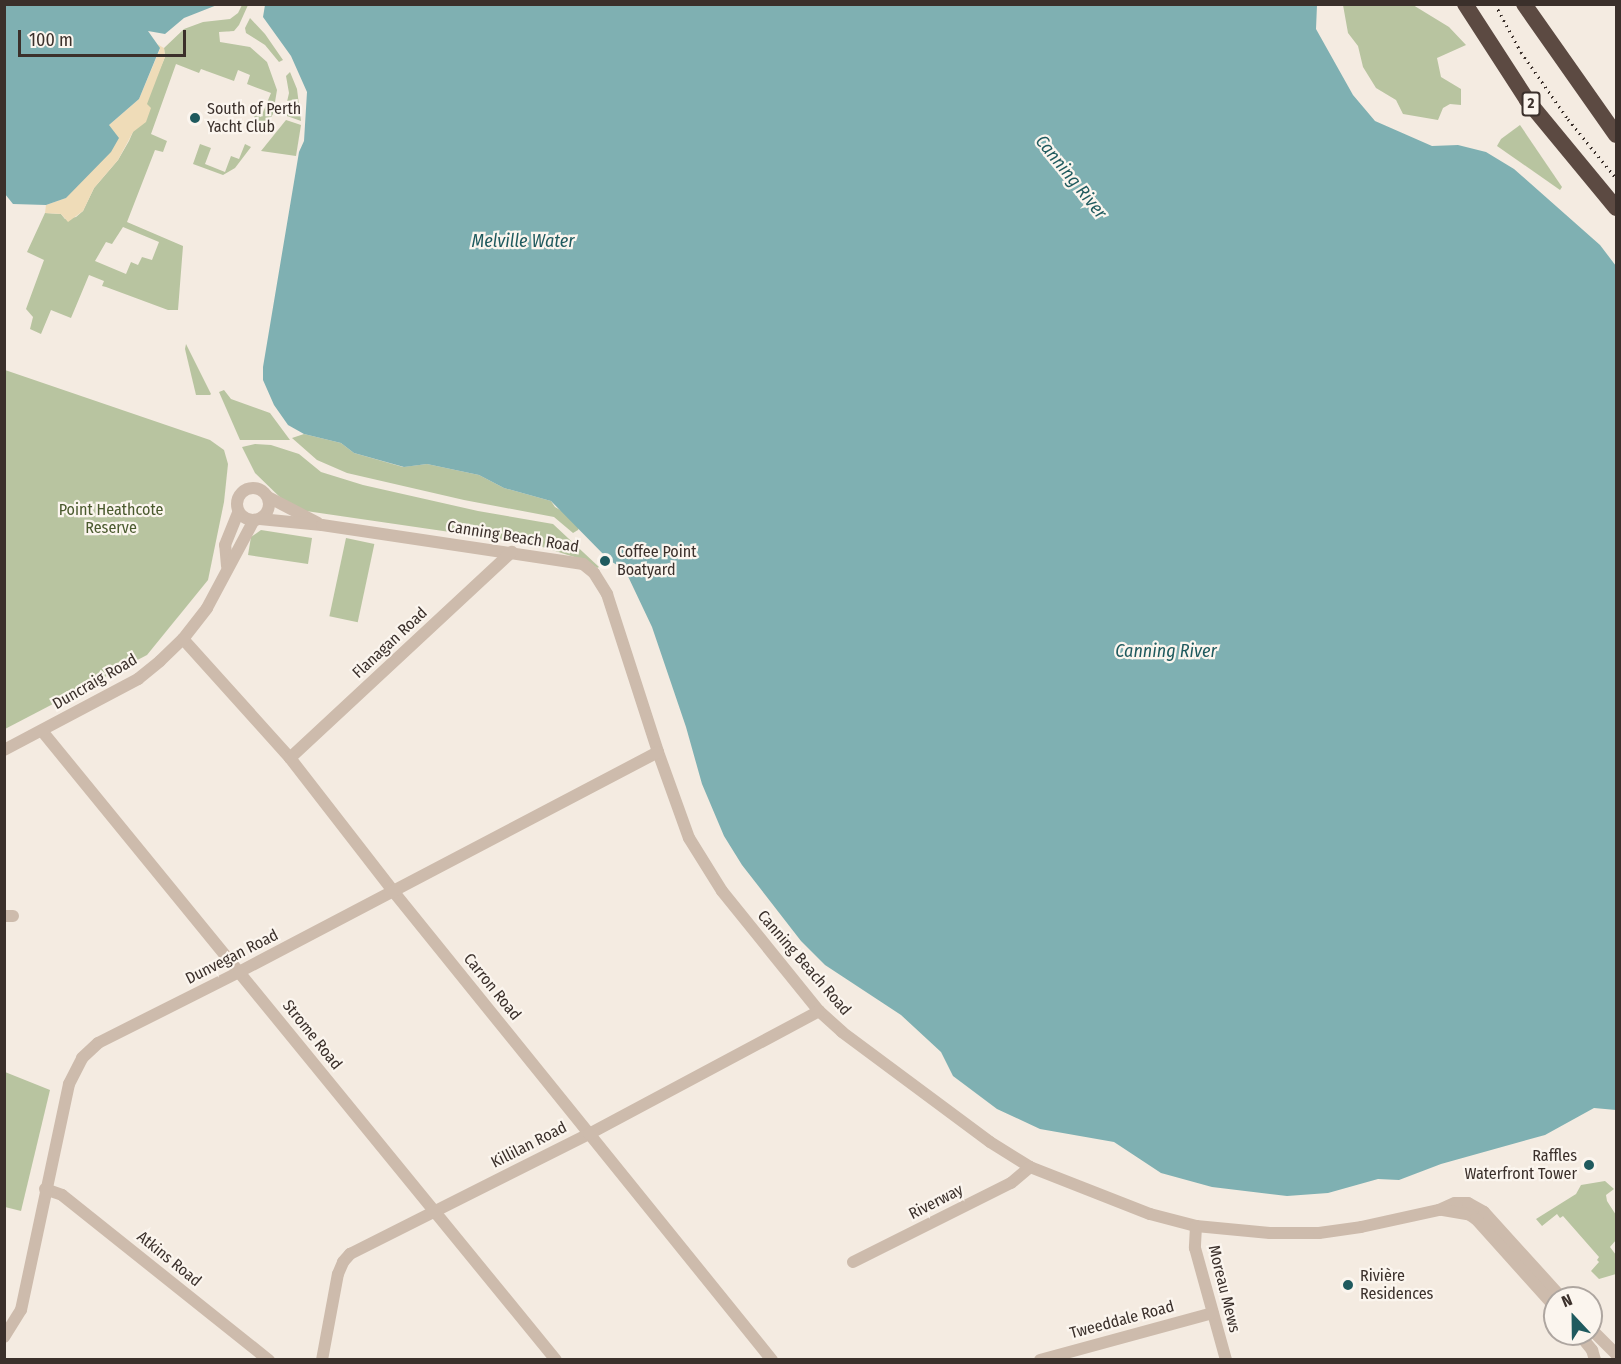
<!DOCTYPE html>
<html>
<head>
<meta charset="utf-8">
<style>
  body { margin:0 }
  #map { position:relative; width:1621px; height:1364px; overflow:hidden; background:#f4ebe1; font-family:"Fira Sans Condensed",sans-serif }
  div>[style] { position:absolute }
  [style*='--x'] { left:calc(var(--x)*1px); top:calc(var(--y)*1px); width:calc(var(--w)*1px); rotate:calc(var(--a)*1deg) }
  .green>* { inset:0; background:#b8c4a0; transform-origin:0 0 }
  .sand>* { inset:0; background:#efdcb8 }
  .water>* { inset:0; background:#7fb0b2 }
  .minor>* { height:12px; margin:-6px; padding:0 6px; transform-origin:6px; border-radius:6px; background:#cdbbac }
  .minor>.ring { margin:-6px; padding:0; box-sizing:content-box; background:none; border:12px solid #cdbbac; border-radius:50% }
  .highway>* { height:16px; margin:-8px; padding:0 8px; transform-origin:8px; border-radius:8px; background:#5c4a42 }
  .rail>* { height:3px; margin-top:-1.5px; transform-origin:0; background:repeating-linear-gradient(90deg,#3b302b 0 1.5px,transparent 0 6px) }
  .dots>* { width:16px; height:16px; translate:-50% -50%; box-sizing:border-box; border:3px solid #fbf5ee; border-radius:50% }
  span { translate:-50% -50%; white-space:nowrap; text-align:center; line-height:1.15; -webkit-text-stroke:4.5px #fbf5ee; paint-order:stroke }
  .shield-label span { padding:2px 4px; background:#fbf5ee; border:2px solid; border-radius:4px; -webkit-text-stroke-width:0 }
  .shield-label { font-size:15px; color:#3b302b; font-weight:700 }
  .poi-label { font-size:16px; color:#3b302b }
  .left { translate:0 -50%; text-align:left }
  .right { translate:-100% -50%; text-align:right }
  .park-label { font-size:16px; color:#4a5a2e }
  .street-label { font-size:16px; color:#3b302b }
  .water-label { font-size:18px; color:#1f5a5e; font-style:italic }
  .frame { position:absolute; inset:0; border:6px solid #3b302b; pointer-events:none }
  .north { position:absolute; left:1543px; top:1286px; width:60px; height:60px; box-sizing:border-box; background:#fbf5ee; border:2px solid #aea6a0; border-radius:50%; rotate:338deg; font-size:16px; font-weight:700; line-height:24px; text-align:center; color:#3b302b }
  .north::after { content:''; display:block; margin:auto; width:21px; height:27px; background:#1f5a5e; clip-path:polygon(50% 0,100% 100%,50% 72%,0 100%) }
  .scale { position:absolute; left:18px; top:30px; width:168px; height:27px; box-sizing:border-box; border:3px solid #3b302b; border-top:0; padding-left:8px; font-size:18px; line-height:21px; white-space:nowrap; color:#3b302b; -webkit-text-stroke:4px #fbf5ee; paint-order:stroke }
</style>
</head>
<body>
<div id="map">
  <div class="green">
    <i style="clip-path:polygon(evenodd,242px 5px,248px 5px,239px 25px,234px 31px,219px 32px,220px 42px,250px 47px,267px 62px,277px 90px,273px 114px,265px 128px,252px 123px,255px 115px,261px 117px,271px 93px,247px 84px,250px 75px,238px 70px,234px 81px,201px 69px,199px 73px,176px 64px,151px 134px,167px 141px,163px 152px,155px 150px,127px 222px,183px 246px,178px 310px,168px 310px,106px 287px,102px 286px,104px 281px,89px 275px,71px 318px,51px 310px,41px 334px,30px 329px,33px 317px,26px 309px,44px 260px,27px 252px,45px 213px,61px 214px,65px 219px,76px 217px,83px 211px,94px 188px,118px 160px,129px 141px,165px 57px,164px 48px,184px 29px,203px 22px,230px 19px,238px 13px,242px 5px,123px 227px,159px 242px,152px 260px,142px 257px,138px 265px,131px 262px,126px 274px,95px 261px,106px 242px,112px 244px,123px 227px)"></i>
    <i style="clip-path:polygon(1343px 5px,1413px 5px,1449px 27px,1466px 45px,1437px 58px,1441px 77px,1461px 89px,1461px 105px,1450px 104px,1443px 108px,1438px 120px,1403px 114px,1396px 100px,1376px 88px,1363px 67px,1358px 46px,1348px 33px)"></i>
    <i style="clip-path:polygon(250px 18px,265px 34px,283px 60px,279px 62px,265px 45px,246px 33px,245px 28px)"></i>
    <i style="clip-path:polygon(290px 72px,297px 89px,301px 121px,284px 115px,289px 93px,286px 76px)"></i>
    <i style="clip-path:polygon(286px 120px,301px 125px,296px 156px,261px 151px)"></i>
    <i style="clip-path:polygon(1520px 125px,1562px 187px,1560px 190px,1497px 146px,1501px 139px)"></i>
    <i style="clip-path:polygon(200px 144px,211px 148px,205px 164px,225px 172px,231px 156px,239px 159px,245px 144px,251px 147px,235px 168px,223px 175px,193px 164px)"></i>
    <i style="clip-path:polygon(186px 344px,211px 394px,210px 395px,196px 395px,185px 349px)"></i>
    <i style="clip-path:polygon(5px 370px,210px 440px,224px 450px,228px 464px,224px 502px,208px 580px,147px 655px,5px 729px)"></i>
    <i style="clip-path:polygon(224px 390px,231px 399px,270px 413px,290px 440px,240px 440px,219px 392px)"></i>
    <i style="clip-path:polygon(304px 434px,341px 443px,354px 453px,403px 467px,427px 464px,479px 475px,504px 488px,551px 501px,555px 507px,581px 522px,578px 530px,573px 533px,554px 517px,464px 500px,347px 473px,317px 460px,292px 438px)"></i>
    <i style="clip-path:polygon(255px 444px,271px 445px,299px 454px,321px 472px,363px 485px,478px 511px,553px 524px,599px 567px,597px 568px,587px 561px,533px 544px,306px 511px,286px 503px,255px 473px,242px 447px)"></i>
    <i style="clip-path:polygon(261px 530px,312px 538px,308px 564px,248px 555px,251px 537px)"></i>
    <i style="left:346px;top:538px;width:29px;height:80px;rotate:12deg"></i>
    <i style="clip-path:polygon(5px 1072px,50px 1090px,21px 1211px,5px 1207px)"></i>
    <i style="clip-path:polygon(1605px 1181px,1614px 1189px,1606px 1195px,1607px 1201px,1616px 1215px,1616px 1240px,1610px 1247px,1616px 1255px,1616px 1274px,1599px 1279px,1591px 1271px,1599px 1262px,1597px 1260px,1599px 1257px,1563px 1216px,1560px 1218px,1557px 1214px,1542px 1226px,1536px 1219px,1576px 1194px,1581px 1185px)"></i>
  </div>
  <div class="sand">
    <i style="clip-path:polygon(157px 44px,164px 48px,165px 57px,147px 104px,151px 108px,146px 122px,133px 132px,118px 160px,94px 188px,83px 211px,68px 222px,61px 214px,45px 213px,46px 205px,66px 198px,109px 125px,139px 99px,160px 49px)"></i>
  </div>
  <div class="water">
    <i style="clip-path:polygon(4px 5px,5px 4px,217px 5px,184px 18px,165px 34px,148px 31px,160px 48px,139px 99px,109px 125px,119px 138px,111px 152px,66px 198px,46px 205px,13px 204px,5px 194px)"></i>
    <i style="clip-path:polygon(265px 5px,1317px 5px,1316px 29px,1353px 95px,1375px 121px,1432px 146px,1458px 145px,1486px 152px,1514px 169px,1600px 245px,1616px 266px,1616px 1110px,1594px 1108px,1545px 1135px,1441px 1164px,1399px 1180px,1378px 1179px,1328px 1193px,1287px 1196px,1212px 1187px,1161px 1173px,1114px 1142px,1040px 1129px,997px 1109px,953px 1076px,941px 1052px,901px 1015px,825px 965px,801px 941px,742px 865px,724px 836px,702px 784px,686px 727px,652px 627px,625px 570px,609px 560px,551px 501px,504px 488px,479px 475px,427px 464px,404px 467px,354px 453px,341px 443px,304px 434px,288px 425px,274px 405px,263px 380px,263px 367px,299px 152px,304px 141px,307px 92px,291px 56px,263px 17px)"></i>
  </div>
  <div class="minor">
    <i class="ring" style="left:237px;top:488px;width:20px;height:20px"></i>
    <i style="--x:268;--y:497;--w:56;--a:27.5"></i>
    <i style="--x:260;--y:519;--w:62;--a:5.5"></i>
    <i style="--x:322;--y:525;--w:264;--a:8.5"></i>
    <i style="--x:583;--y:564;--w:14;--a:39"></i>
    <i style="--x:594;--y:573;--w:25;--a:58"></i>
    <i style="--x:607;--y:594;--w:166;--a:72.1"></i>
    <i style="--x:658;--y:752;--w:91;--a:70.2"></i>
    <i style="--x:689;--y:838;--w:62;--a:58.1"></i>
    <i style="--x:722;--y:891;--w:154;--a:51.1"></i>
    <i style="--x:819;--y:1011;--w:31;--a:42"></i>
    <i style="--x:842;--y:1032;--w:184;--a:36.6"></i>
    <i style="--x:990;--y:1142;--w:47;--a:32"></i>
    <i style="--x:1030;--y:1167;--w:129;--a:21.4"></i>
    <i style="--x:1150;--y:1214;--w:48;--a:14.6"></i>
    <i style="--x:1196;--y:1226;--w:74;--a:5.4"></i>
    <i style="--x:1270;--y:1233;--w:49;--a:0"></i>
    <i style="--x:1319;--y:1233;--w:42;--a:-8.1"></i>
    <i style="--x:1361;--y:1227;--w:80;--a:-12.3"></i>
    <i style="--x:1439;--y:1210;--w:17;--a:-24"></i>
    <i style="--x:1455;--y:1203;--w:13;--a:0"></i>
    <i style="--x:1468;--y:1203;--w:18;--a:29"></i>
    <i style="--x:1484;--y:1212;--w:116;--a:47.8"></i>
    <i style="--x:227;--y:566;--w:21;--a:-95"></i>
    <i style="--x:225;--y:545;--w:35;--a:-68"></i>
    <i style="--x:183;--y:639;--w:160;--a:48"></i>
    <i style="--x:290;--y:758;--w:168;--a:52.2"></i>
    <i style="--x:393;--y:891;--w:603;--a:51.06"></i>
    <i style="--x:42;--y:731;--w:812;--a:50.75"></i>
    <i style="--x:4;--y:750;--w:152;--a:-27.9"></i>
    <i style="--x:138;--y:679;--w:28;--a:-39"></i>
    <i style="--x:160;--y:661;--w:32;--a:-44"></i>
    <i style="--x:183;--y:639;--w:39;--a:-52"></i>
    <i style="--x:207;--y:608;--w:100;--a:-61.9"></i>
    <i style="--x:290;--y:758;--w:303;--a:-42.9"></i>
    <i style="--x:4;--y:916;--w:9;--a:0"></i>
    <i style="--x:45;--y:1189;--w:18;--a:19"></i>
    <i style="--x:62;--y:1195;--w:265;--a:38.6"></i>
    <i style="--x:1443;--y:1210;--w:27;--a:10"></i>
    <i style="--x:1470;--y:1215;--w:7;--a:34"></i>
    <i style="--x:1476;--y:1219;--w:118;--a:48.1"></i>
    <i style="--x:1196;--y:1226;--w:22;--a:93"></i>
    <i style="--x:1195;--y:1248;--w:116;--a:74.5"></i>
    <i style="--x:853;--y:1262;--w:177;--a:-26.6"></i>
    <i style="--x:1011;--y:1183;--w:25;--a:-40"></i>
    <i style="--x:1591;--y:1329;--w:35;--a:45"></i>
    <i style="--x:1579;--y:1334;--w:21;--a:51"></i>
    <i style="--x:1592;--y:1350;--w:10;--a:73"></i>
    <i style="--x:4;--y:1337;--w:32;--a:-58"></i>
    <i style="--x:21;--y:1310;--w:231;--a:-78"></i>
    <i style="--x:69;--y:1084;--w:29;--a:-63"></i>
    <i style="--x:82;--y:1058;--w:22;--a:-43"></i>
    <i style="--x:98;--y:1043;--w:158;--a:-26.7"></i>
    <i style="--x:239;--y:972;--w:473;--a:-27.7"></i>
    <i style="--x:322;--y:1360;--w:87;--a:-79.5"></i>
    <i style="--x:338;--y:1274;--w:13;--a:-67"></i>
    <i style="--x:343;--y:1262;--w:11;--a:-49"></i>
    <i style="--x:350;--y:1254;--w:267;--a:-26.7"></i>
    <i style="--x:589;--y:1134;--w:261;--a:-28.1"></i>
    <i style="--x:1040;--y:1360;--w:179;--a:-15.2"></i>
  </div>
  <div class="highway">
    <i style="--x:1465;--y:4;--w:114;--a:57.1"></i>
    <i style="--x:1527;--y:100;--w:140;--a:50.5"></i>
    <i style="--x:1524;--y:4;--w:160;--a:54.9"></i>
  </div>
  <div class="rail">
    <i style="--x:1495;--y:4;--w:55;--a:61.6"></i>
    <i style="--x:1521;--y:52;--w:82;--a:55"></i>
    <i style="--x:1568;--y:119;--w:76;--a:50.9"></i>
  </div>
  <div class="dots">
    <i style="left:195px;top:118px;background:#1f5a5e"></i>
    <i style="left:605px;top:561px;background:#1f5a5e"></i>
    <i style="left:1589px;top:1165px;background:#1f5a5e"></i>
    <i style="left:1348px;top:1285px;background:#1f5a5e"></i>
  </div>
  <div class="shield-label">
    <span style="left:1531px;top:104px">2</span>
  </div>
  <div class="poi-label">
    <span class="left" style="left:207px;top:118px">South of Perth<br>Yacht Club</span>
    <span class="left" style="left:617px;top:561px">Coffee Point<br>Boatyard</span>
    <span class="right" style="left:1577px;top:1165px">Raffles<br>Waterfront Tower</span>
    <span class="left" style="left:1360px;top:1285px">Rivière<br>Residences</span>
  </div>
  <div class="park-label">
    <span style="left:111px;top:519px">Point Heathcote<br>Reserve</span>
  </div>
  <div class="street-label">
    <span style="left:513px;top:537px;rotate:9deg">Canning Beach Road</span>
    <span style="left:390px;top:643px;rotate:-43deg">Flanagan Road</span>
    <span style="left:95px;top:682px;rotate:-30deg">Duncraig Road</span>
    <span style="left:232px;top:957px;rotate:-27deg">Dunvegan Road</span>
    <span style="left:804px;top:963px;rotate:49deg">Canning Beach Road</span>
    <span style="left:492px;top:987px;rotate:51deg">Carron Road</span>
    <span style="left:312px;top:1035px;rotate:51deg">Strome Road</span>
    <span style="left:529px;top:1145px;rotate:-27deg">Killilan Road</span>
    <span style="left:936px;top:1202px;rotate:-27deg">Riverway</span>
    <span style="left:169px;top:1259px;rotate:39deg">Atkins Road</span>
    <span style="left:1224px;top:1289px;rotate:76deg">Moreau Mews</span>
    <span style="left:1122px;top:1320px;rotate:-15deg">Tweeddale Road</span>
  </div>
  <div class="water-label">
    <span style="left:1071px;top:177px;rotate:51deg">Canning River</span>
    <span style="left:523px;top:241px">Melville Water</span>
    <span style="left:1166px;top:651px">Canning River</span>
  </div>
  <div class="frame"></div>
  <div class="north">N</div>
  <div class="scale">100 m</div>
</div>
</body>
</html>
